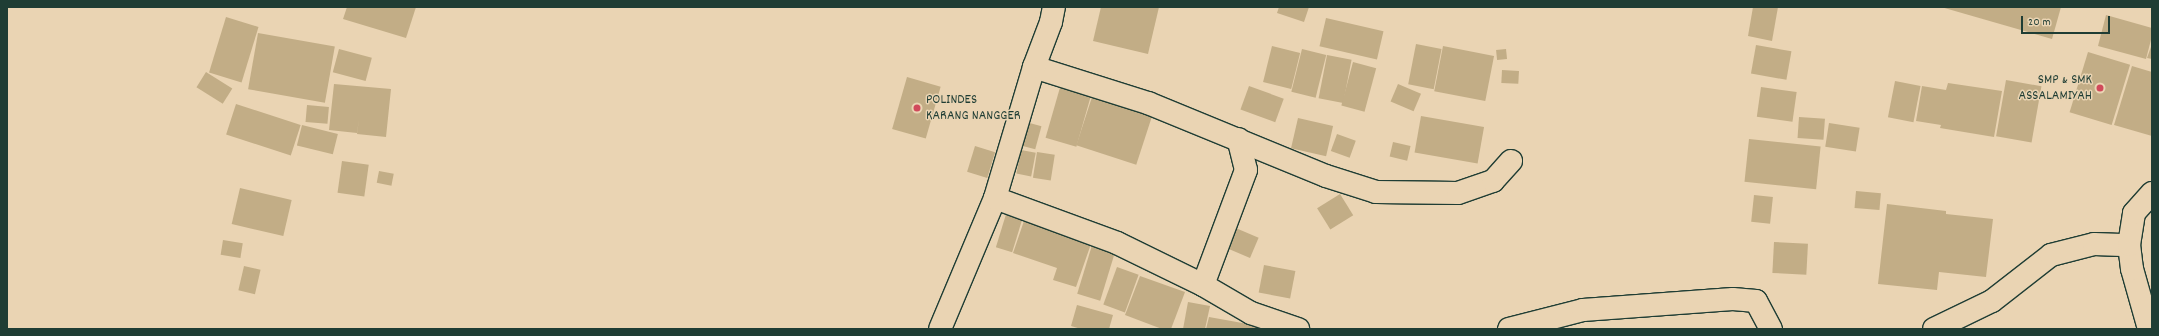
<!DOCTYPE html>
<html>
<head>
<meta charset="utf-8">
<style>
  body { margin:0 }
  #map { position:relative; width:2159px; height:336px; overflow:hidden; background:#ead4b3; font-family:Dekko,sans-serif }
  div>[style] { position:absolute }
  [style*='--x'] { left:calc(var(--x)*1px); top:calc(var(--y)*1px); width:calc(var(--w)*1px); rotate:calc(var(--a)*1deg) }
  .building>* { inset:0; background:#c2ad86; transform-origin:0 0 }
  .roads { filter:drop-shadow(1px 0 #1f3d34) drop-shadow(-1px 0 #1f3d34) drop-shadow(0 1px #1f3d34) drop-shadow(0 -1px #1f3d34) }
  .minor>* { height:22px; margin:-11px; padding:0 11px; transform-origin:11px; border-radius:11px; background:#ead4b3 }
  .tertiary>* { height:22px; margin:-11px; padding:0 11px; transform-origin:11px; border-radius:11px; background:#ead4b3 }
  .dots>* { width:11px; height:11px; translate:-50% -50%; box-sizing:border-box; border:2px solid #ead4b3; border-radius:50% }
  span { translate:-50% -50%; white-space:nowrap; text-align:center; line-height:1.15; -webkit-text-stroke:3px #ead4b3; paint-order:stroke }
  .poi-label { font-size:14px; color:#1f3d34 }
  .right { translate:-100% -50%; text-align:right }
  .left { translate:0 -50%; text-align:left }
  .frame { position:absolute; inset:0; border:8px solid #1f3d34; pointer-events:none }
  .scale { position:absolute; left:2021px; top:16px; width:89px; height:18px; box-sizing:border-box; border:2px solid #1f3d34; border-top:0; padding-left:5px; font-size:12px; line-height:14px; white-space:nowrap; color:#1f3d34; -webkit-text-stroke:3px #ead4b3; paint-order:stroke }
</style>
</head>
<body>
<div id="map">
  <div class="building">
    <i style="clip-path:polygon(347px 7px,416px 7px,406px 38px,343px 19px)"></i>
    <i style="clip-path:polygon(1101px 7px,1159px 7px,1148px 54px,1093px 41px)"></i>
    <i style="clip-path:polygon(1279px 7px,1309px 7px,1304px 22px,1277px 13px)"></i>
    <i style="clip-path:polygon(1753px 7px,1778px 7px,1772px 41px,1748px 36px)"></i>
    <i style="clip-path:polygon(1941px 7px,2061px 7px,2052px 39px)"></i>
    <i style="clip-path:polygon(2106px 15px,2152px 28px,2152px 36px,2146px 59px,2098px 46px)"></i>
    <i style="left:226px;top:17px;width:34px;height:58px;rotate:17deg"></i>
    <i style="left:1326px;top:18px;width:59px;height:29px;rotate:13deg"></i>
    <i style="left:258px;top:33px;width:78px;height:57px;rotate:10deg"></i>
    <i style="left:1416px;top:44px;width:26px;height:41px;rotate:11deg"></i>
    <i style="clip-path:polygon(2152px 44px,2152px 59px,2147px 58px)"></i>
    <i style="left:1756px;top:45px;width:36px;height:29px;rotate:10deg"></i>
    <i style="left:1272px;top:46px;width:29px;height:37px;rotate:14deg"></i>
    <i style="left:1443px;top:46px;width:52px;height:46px;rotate:11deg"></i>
    <i style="left:339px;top:49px;width:34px;height:24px;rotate:15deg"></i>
    <i style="left:1302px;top:49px;width:25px;height:44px;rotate:14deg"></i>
    <i style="left:1506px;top:49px;width:10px;height:10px;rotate:84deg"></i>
    <i style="left:2088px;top:52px;width:44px;height:63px;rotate:17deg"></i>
    <i style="left:1327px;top:55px;width:25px;height:44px;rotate:11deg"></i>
    <i style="left:1353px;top:62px;width:24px;height:45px;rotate:15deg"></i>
    <i style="clip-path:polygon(2132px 66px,2152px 72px,2152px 136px,2114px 125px)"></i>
    <i style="left:1502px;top:70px;width:17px;height:13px;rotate:3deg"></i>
    <i style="left:206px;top:72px;width:31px;height:18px;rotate:32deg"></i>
    <i style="left:907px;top:77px;width:35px;height:54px;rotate:16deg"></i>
    <i style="left:2006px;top:80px;width:36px;height:57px;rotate:10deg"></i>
    <i style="left:1895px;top:81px;width:26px;height:37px;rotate:11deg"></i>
    <i style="clip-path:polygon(1948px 83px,2002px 91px,1994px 137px,1940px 128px,1941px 125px,1916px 121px,1922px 86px,1946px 90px)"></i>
    <i style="clip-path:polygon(334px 84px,391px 89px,386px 137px,357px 134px,359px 119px,357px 133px,329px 130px)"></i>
    <i style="left:1061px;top:84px;width:32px;height:56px;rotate:16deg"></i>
    <i style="left:1398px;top:84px;width:25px;height:19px;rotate:23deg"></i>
    <i style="left:1249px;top:86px;width:37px;height:25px;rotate:20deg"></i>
    <i style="left:1761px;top:87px;width:36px;height:30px;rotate:8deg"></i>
    <i style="left:1093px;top:94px;width:63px;height:54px;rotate:18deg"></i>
    <i style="left:236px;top:104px;width:68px;height:32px;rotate:18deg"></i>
    <i style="left:307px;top:105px;width:22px;height:17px;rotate:5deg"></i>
    <i style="left:1421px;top:116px;width:64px;height:37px;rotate:10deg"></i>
    <i style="left:1799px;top:117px;width:26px;height:21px;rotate:4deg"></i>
    <i style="left:1298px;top:118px;width:36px;height:31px;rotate:13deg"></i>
    <i style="left:1026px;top:122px;width:16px;height:24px;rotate:15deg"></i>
    <i style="left:1829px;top:123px;width:31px;height:24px;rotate:9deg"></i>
    <i style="left:302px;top:125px;width:37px;height:21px;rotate:14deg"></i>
    <i style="left:1337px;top:134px;width:20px;height:18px;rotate:20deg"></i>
    <i style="left:1749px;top:139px;width:72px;height:43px;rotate:6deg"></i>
    <i style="left:1393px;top:142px;width:18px;height:15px;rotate:13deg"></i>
    <i style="left:975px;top:146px;width:21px;height:27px;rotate:17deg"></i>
    <i style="left:1021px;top:150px;width:15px;height:24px;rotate:11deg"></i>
    <i style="left:1037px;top:152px;width:18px;height:26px;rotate:9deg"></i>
    <i style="left:342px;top:161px;width:27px;height:32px;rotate:8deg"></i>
    <i style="left:379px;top:171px;width:15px;height:12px;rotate:11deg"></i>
    <i style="left:240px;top:188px;width:53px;height:37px;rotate:13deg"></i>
    <i style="left:1856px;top:191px;width:25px;height:17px;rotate:5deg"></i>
    <i style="left:1340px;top:194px;width:25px;height:27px;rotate:58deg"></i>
    <i style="left:1754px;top:195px;width:19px;height:27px;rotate:6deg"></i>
    <i style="clip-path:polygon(1887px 204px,1946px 211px,1946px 214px,1993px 219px,1986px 277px,1939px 272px,1937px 290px,1878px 284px)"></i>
    <i style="left:1007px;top:211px;width:17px;height:38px;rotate:17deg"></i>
    <i style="clip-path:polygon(1025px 218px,1092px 241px,1076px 287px,1053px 280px,1057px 268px,1013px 253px)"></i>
    <i style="left:1231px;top:226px;width:30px;height:22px;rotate:23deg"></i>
    <i style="left:223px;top:240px;width:20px;height:15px;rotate:9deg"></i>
    <i style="left:1093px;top:242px;width:24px;height:54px;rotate:17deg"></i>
    <i style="left:1774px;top:242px;width:34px;height:31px;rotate:3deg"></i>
    <i style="left:1264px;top:265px;width:32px;height:28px;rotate:11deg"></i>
    <i style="left:244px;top:266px;width:17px;height:25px;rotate:13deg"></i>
    <i style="left:1117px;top:267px;width:23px;height:40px;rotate:20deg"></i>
    <i style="clip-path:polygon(1140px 276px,1185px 292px,1171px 329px,1162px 329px,1125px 315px)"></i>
    <i style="clip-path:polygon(1188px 302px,1210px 306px,1205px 329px,1183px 329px)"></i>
    <i style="clip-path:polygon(1077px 305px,1113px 315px,1109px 329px,1081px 329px,1071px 326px)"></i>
    <i style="clip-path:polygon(1209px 317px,1259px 326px,1259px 329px,1206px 329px)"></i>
  </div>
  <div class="roads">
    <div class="minor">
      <i style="--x:1034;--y:67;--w:120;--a:17.5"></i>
      <i style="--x:1148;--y:103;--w:192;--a:22.3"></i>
      <i style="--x:1326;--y:176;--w:52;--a:17.7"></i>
      <i style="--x:1376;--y:192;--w:82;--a:0.7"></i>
      <i style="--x:1458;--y:193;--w:37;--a:-19"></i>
      <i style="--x:1493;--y:181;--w:27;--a:-48"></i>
      <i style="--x:995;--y:198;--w:130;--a:20.2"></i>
      <i style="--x:1117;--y:243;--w:96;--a:26"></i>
      <i style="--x:1203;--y:285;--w:56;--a:30.3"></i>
      <i style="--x:1251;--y:313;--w:50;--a:18.8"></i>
      <i style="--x:1203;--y:285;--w:123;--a:-69.5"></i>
      <i style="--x:1246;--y:170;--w:32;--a:-104"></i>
      <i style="--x:940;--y:329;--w:142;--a:-67.2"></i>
      <i style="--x:995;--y:198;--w:137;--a:-73.4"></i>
      <i style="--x:1034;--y:67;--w:48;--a:-69.3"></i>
      <i style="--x:1051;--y:22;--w:15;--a:-79"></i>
      <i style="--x:1509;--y:329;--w:76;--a:-14.4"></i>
      <i style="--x:1583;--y:310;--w:150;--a:-4.2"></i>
      <i style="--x:1733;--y:299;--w:23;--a:5"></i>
      <i style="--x:1756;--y:301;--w:32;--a:62"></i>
      <i style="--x:1934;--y:329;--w:64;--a:-25.8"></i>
      <i style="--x:1992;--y:301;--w:75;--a:-37.9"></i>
      <i style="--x:2051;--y:255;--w:44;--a:-14.3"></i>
      <i style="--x:2094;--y:244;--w:35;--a:2"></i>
    </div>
    <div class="tertiary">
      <i style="--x:2149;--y:329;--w:62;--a:-105.8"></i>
      <i style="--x:2132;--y:269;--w:24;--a:-97"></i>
      <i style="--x:2129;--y:245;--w:32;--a:-81"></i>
      <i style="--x:2134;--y:213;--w:27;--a:-48"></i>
    </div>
  </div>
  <div class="dots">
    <i style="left:2100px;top:88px;background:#d1495b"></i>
    <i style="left:917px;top:108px;background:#d1495b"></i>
  </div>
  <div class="poi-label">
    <span class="right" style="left:2092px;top:88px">SMP &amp; SMK<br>ASSALAMIYAH</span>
    <span class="left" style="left:926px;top:108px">POLINDES<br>KARANG NANGGER</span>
  </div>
  <div class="frame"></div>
  <div class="scale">20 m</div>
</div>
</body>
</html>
